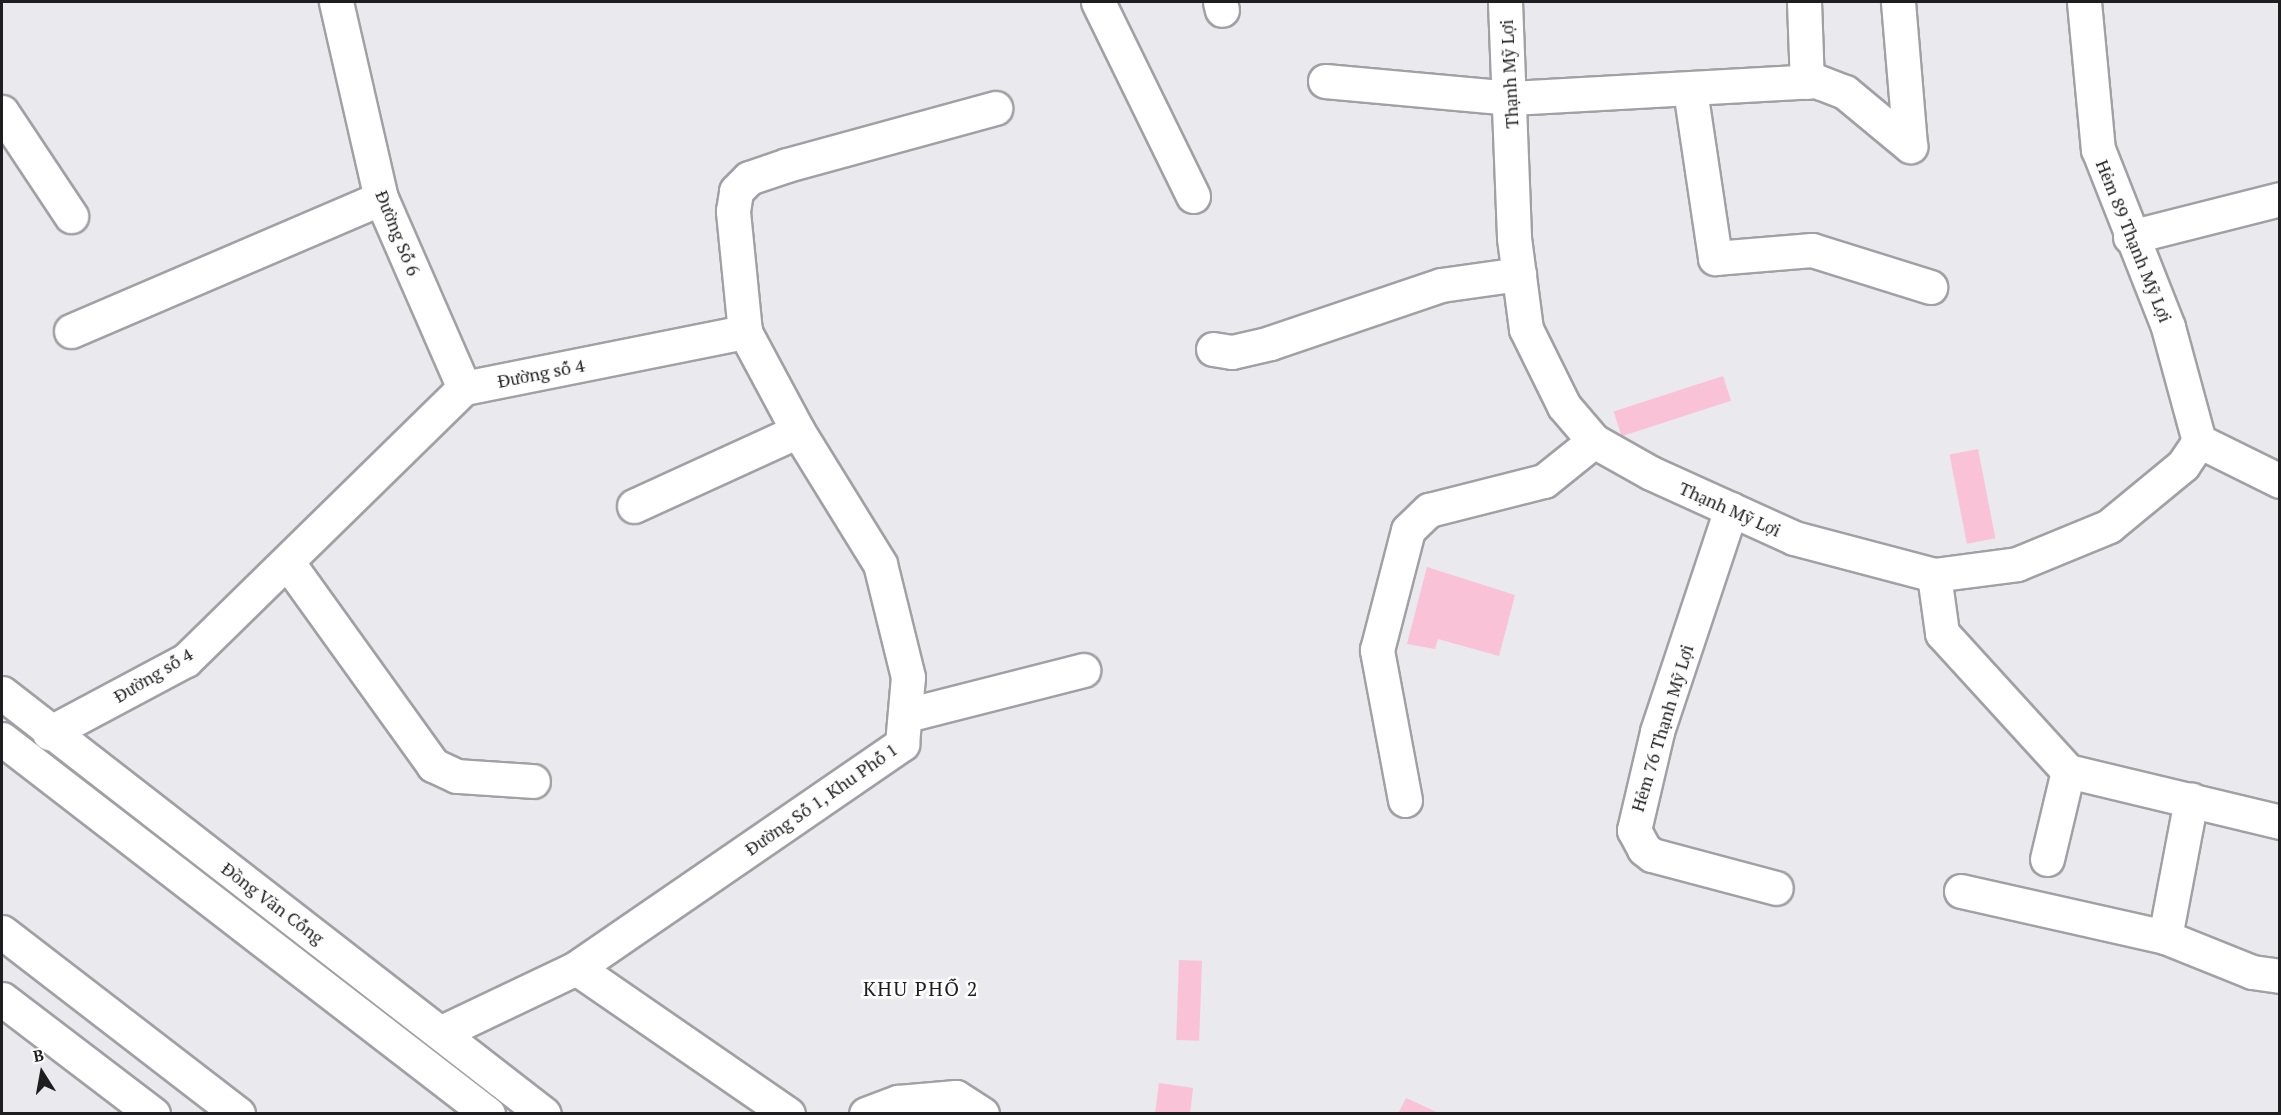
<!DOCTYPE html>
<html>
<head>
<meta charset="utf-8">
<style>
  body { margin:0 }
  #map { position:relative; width:2281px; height:1115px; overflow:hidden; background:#eae9ed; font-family:"PT Serif",serif }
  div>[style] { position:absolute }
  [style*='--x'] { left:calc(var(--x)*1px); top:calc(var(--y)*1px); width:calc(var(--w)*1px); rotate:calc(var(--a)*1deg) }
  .building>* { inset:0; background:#f9c2d7; transform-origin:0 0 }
  .roads { filter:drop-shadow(2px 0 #a1a0a4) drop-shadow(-2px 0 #a1a0a4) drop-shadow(0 2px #a1a0a4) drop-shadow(0 -2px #a1a0a4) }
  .minor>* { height:33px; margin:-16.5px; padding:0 16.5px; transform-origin:16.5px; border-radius:16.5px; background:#fff }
  .major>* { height:33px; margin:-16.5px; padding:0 16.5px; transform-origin:16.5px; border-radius:16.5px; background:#fff }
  span { translate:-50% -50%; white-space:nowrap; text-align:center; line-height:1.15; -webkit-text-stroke:5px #fff; paint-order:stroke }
  .street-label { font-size:18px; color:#1e1d1f }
  .neighbourhood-label { font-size:20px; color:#1e1d1f; letter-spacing:1.5px }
  .frame { position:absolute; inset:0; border:3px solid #1e1d1f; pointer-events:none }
  .north { position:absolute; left:12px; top:1043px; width:60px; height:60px; -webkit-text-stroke:4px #fff; paint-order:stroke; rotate:349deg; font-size:16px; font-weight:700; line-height:24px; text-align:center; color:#1e1d1f }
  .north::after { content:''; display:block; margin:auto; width:21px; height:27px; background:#1e1d1f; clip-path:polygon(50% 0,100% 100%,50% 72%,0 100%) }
</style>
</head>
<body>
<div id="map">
  <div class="building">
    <i style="left:1723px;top:376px;width:26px;height:115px;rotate:72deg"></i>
    <i style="left:1978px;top:449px;width:91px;height:29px;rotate:79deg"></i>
    <i style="clip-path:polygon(1427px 567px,1515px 595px,1499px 656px,1438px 639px,1435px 649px,1407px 644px)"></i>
    <i style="left:1179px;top:960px;width:23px;height:80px;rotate:2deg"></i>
    <i style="clip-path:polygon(1159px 1083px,1193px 1088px,1190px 1114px,1155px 1114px)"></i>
    <i style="clip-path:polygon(1406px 1098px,1441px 1114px,1398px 1114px)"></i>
  </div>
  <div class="roads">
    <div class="minor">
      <i style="--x:336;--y:2;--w:201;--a:77.1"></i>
      <i style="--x:381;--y:198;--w:207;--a:66.4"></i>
      <i style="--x:1098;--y:2;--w:216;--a:63.9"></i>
      <i style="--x:1220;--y:2;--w:8;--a:76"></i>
      <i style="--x:1505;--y:2;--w:236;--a:87.8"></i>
      <i style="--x:1514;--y:238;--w:92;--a:82.5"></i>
      <i style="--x:1526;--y:329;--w:86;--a:63.7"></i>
      <i style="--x:1564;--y:406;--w:46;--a:49.4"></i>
      <i style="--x:1594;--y:441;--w:65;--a:29.3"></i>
      <i style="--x:1651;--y:473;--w:157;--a:24.4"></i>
      <i style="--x:1794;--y:538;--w:145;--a:14.8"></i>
      <i style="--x:1934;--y:575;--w:84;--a:-7.5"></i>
      <i style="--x:2017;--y:564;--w:100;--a:-22.4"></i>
      <i style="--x:2109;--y:526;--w:96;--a:-39.5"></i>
      <i style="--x:2183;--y:465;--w:29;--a:-56"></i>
      <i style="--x:2199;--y:441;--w:90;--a:26.3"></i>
      <i style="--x:1804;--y:2;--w:80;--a:87.9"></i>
      <i style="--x:1898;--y:2;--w:144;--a:85.2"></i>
      <i style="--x:2084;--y:2;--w:148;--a:84.6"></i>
      <i style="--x:2098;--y:149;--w:191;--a:68.5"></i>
      <i style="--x:2168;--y:327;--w:118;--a:74.8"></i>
      <i style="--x:1325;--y:81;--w:187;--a:5.2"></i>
      <i style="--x:1511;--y:98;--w:305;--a:-3.2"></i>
      <i style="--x:1816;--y:81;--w:31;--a:21"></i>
      <i style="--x:1845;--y:92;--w:85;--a:39.7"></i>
      <i style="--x:1690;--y:90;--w:170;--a:81.5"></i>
      <i style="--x:1715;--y:258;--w:97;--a:-4.7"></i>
      <i style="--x:1812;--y:250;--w:124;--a:17.4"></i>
      <i style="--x:2;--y:112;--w:125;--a:56.4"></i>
      <i style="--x:2130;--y:237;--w:155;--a:-14.2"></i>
      <i style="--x:71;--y:331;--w:337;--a:-23.2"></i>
      <i style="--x:1213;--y:349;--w:19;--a:9"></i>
      <i style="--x:1232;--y:352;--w:39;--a:-13"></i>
      <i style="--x:1270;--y:343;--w:181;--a:-18.7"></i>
      <i style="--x:1441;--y:285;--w:79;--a:-8"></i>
      <i style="--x:634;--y:506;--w:180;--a:-24.6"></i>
      <i style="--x:1731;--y:509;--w:235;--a:108.4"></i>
      <i style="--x:1657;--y:732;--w:101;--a:103.2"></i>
      <i style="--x:1634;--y:830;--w:21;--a:62"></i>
      <i style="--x:1644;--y:849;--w:10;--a:37"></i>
      <i style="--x:1652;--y:855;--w:128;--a:14.9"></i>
      <i style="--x:288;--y:563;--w:249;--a:54.3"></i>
      <i style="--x:433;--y:765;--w:26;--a:25"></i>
      <i style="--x:457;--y:776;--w:76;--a:3.8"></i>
      <i style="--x:1934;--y:575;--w:59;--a:82.1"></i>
      <i style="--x:1942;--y:633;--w:187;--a:47.6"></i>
      <i style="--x:2068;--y:771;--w:218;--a:13.5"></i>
      <i style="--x:907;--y:715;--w:182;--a:-14.3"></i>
      <i style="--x:49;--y:733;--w:155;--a:-28.1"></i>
      <i style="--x:186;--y:660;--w:389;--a:-44.4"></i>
      <i style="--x:464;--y:388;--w:287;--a:-11.3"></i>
      <i style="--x:1405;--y:800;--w:153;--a:-100.6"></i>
      <i style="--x:1377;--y:650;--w:124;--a:-75.5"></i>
      <i style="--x:1408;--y:530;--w:29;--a:-44"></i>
      <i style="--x:1429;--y:510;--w:119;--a:-14.2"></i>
      <i style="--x:1544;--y:481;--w:64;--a:-38.7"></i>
      <i style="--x:2047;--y:859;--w:90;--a:-76.6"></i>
      <i style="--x:1961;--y:891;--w:209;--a:12.7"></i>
      <i style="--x:2165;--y:937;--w:94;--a:21.9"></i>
      <i style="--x:2252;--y:972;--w:28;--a:8"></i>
      <i style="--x:2165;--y:937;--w:140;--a:-79.3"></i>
      <i style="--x:442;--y:1032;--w:148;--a:-25.5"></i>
      <i style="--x:788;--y:1114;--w:257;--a:-145.4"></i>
      <i style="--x:576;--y:968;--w:396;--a:-34.5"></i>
      <i style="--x:902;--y:744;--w:67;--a:-84.9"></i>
      <i style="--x:908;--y:677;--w:116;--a:-103.9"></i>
      <i style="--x:880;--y:564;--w:156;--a:-121.7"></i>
      <i style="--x:798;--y:431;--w:112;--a:-118.2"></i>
      <i style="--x:745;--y:332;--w:122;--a:-95.7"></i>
      <i style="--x:733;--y:211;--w:20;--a:-81"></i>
      <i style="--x:736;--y:191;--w:18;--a:-45"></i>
      <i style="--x:749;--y:178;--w:40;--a:-18.9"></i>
      <i style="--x:787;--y:165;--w:216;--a:-15.3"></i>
      <i style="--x:866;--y:1114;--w:34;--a:-21"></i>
      <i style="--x:898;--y:1102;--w:58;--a:-4.9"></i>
      <i style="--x:956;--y:1097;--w:31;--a:33"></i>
    </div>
    <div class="major">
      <i style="--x:2;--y:693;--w:686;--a:37.84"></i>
      <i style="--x:2;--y:739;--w:614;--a:37.65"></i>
      <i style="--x:2;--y:932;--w:298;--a:37.6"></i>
      <i style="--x:2;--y:999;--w:190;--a:37.3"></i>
    </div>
  </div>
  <div class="street-label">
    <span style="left:1509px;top:74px;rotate:-93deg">Thạnh Mỹ Lợi</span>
    <span style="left:398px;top:233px;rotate:68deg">Đường Số 6</span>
    <span style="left:2134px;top:241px;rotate:68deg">Hẻm 89 Thạnh Mỹ Lợi</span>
    <span style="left:541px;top:373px;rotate:-11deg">Đường số 4</span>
    <span style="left:1730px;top:509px;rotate:24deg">Thạnh Mỹ Lợi</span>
    <span style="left:153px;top:675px;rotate:-31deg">Đường số 4</span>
    <span style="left:1662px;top:728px;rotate:-73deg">Hẻm 76 Thạnh Mỹ Lợi</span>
    <span style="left:821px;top:799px;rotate:-35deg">Đường Số 1, Khu Phố 1</span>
    <span style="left:273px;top:903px;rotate:37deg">Đồng Văn Cống</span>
  </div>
  <div class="neighbourhood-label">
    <span style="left:921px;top:988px">KHU PHỐ 2</span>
  </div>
  <div class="frame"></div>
  <div class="north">B</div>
</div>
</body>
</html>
